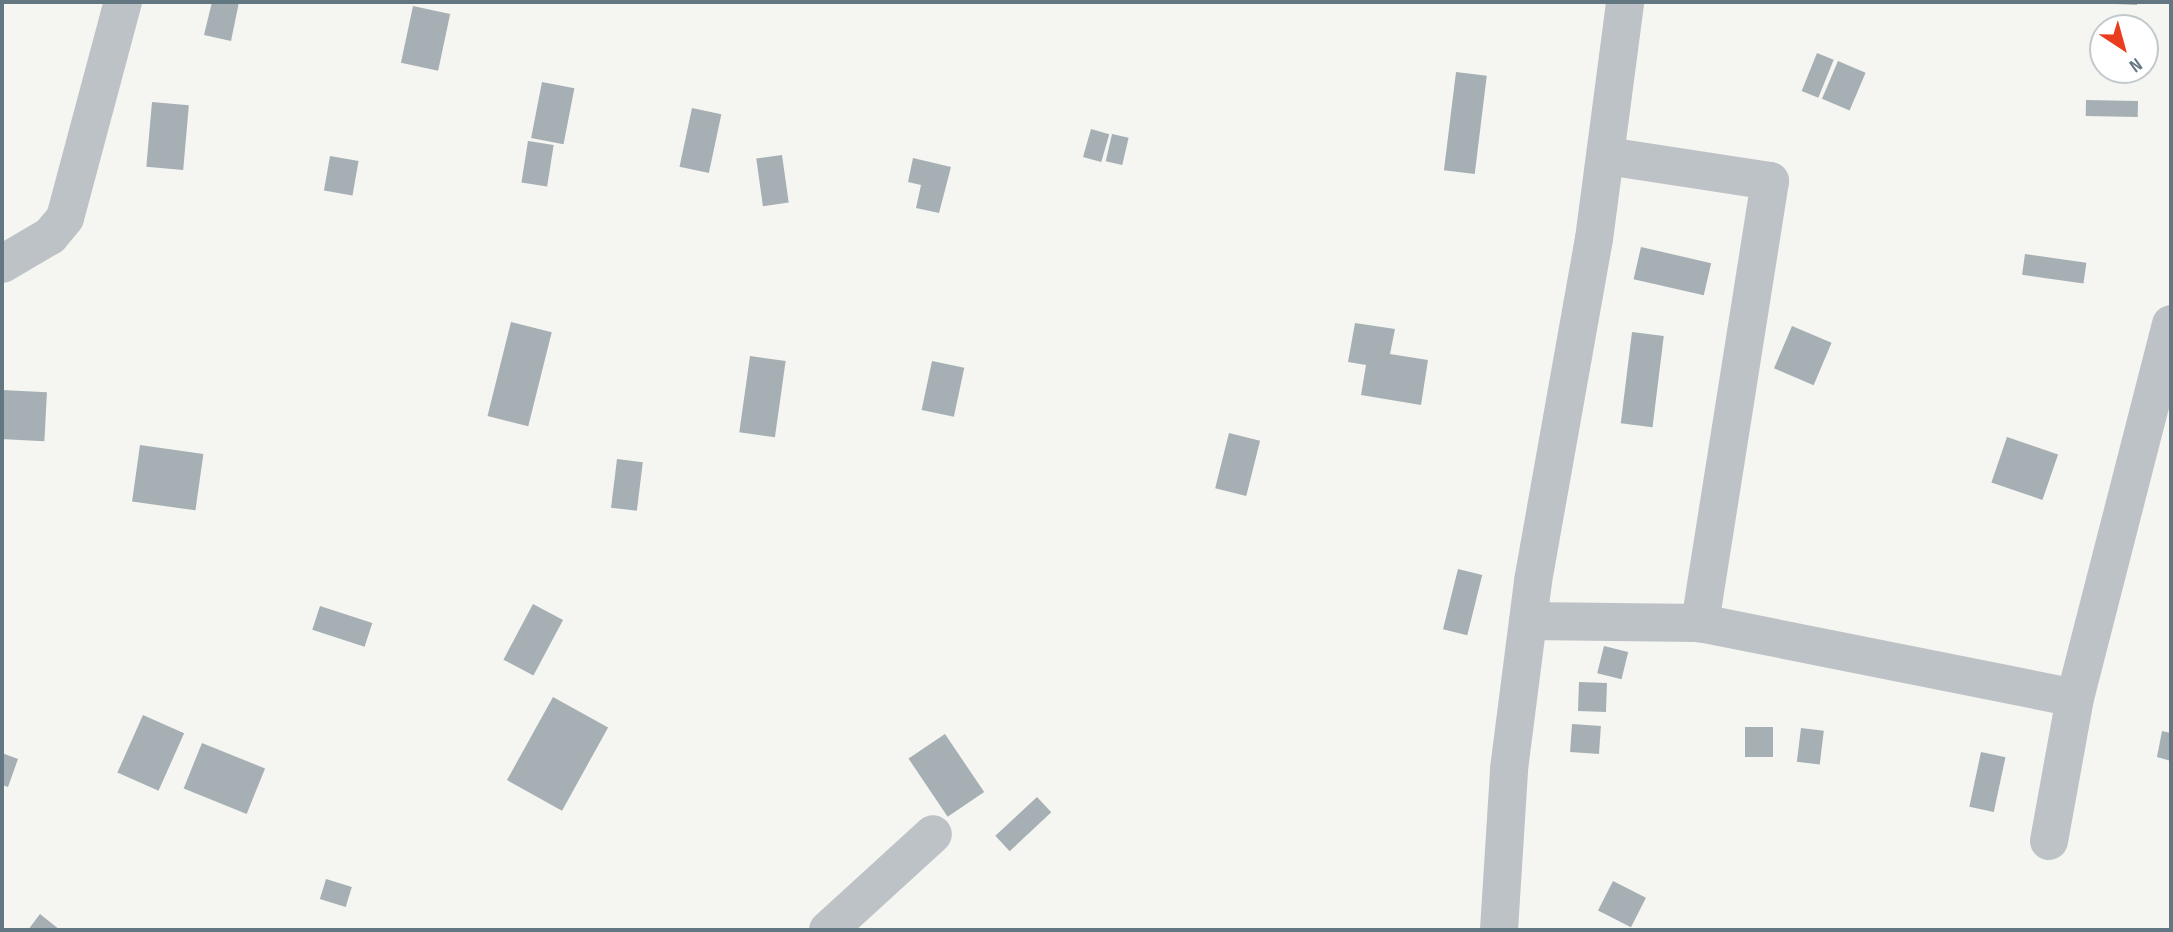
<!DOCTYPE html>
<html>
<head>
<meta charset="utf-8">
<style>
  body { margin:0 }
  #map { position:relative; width:2173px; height:932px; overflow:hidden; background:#f5f5f1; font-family:"Sofia Sans Condensed",sans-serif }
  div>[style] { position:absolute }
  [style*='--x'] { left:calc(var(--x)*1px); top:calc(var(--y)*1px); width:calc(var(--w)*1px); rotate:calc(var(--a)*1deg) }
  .building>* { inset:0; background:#a6b0b4; transform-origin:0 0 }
  .minor>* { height:38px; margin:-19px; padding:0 19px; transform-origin:19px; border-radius:19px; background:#bdc2c6 }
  span { translate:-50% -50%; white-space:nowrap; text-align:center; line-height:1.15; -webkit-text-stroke:7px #fff; paint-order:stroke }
  .frame { position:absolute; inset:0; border:4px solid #637783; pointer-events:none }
  .north { position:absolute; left:2089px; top:14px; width:70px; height:70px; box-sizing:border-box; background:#fff; border:2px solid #c1c9cd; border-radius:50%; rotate:144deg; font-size:19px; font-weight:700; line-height:28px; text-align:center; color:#637783 }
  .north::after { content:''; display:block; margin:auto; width:24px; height:32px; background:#e93d1d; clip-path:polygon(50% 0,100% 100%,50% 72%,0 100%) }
</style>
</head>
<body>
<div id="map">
  <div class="building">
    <i style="clip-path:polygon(212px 2px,239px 2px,231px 41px,204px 35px)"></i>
    <i style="clip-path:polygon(2116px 2px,2137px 2px,2137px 5px,2116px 4px)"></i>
    <i style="left:413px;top:6px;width:38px;height:58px;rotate:12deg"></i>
    <i style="left:1817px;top:53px;width:18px;height:41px;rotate:22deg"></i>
    <i style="left:1838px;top:61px;width:30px;height:41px;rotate:23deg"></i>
    <i style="left:1456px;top:72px;width:31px;height:99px;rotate:7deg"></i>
    <i style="left:542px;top:82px;width:33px;height:57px;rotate:11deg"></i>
    <i style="left:2086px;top:100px;width:52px;height:16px;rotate:1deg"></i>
    <i style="left:152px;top:102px;width:37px;height:65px;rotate:5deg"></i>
    <i style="left:692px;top:108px;width:30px;height:60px;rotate:12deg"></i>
    <i style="left:1091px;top:129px;width:19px;height:29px;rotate:16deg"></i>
    <i style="left:1112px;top:134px;width:17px;height:28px;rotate:13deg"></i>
    <i style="left:528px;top:141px;width:26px;height:42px;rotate:9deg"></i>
    <i style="left:782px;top:155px;width:48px;height:26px;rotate:82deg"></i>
    <i style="left:330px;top:156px;width:29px;height:35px;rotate:10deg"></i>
    <i style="clip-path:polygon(913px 158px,951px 167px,939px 213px,916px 208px,921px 185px,908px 182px)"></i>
    <i style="left:1641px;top:247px;width:72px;height:33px;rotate:13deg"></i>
    <i style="left:2025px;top:254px;width:62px;height:21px;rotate:8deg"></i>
    <i style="left:511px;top:322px;width:42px;height:97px;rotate:14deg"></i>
    <i style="clip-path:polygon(1355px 323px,1395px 329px,1390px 354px,1428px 360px,1421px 405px,1361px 395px,1366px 365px,1348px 362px)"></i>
    <i style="left:1792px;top:326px;width:43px;height:46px;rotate:23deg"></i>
    <i style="left:1632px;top:332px;width:32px;height:92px;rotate:7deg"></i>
    <i style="left:750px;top:356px;width:36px;height:77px;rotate:8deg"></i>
    <i style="left:932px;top:361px;width:33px;height:50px;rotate:12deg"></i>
    <i style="left:2px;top:390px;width:45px;height:49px;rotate:3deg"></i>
    <i style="left:1229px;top:433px;width:32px;height:57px;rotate:14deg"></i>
    <i style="left:2007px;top:437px;width:54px;height:48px;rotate:19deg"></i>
    <i style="left:140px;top:445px;width:64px;height:57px;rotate:8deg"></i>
    <i style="left:617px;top:459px;width:26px;height:49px;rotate:7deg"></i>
    <i style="left:1458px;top:569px;width:25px;height:62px;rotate:14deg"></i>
    <i style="left:533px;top:604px;width:34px;height:63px;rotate:28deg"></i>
    <i style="left:320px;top:606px;width:55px;height:25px;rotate:18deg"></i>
    <i style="left:1604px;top:646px;width:25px;height:28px;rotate:14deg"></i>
    <i style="left:1579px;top:682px;width:28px;height:29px;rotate:2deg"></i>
    <i style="left:553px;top:697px;width:63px;height:95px;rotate:29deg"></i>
    <i style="left:143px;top:715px;width:45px;height:63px;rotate:24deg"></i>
    <i style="left:1572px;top:724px;width:29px;height:28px;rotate:4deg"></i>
    <i style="left:1745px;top:727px;width:28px;height:30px"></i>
    <i style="left:1801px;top:728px;width:23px;height:34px;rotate:7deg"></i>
    <i style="clip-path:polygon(2162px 731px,2171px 733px,2171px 761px,2157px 757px)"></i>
    <i style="left:945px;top:734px;width:70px;height:44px;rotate:56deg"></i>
    <i style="left:202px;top:743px;width:68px;height:49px;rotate:22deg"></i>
    <i style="left:1981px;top:752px;width:25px;height:56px;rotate:12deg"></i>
    <i style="clip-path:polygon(2px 753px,18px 759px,8px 787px,2px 785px)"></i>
    <i style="left:1037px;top:797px;width:21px;height:57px;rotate:47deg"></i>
    <i style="left:326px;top:879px;width:27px;height:21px;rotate:17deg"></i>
    <i style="left:1613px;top:881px;width:37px;height:33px;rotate:27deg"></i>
    <i style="clip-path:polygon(40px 914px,60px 930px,28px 930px)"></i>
  </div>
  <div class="minor">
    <i style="--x:1607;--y:156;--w:165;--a:8.7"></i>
    <i style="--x:1770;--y:181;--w:448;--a:99"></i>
    <i style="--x:2;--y:264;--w:56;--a:-30.3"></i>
    <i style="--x:50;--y:236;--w:23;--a:-50"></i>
    <i style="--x:65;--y:218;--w:224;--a:-75"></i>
    <i style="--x:1528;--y:621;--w:172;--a:0.7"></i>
    <i style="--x:1700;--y:623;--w:382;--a:11.3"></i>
    <i style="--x:2049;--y:841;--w:145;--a:-79.7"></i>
    <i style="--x:2075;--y:698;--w:386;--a:-75.6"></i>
    <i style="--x:828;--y:930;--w:142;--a:-42.4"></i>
    <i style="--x:1499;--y:930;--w:161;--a:-86.4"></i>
    <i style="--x:1509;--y:769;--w:190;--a:-82.7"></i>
    <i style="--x:1533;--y:581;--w:347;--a:-79.9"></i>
    <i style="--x:1594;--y:239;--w:239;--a:-82.5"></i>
  </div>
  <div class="frame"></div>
  <div class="north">N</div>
</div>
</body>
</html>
